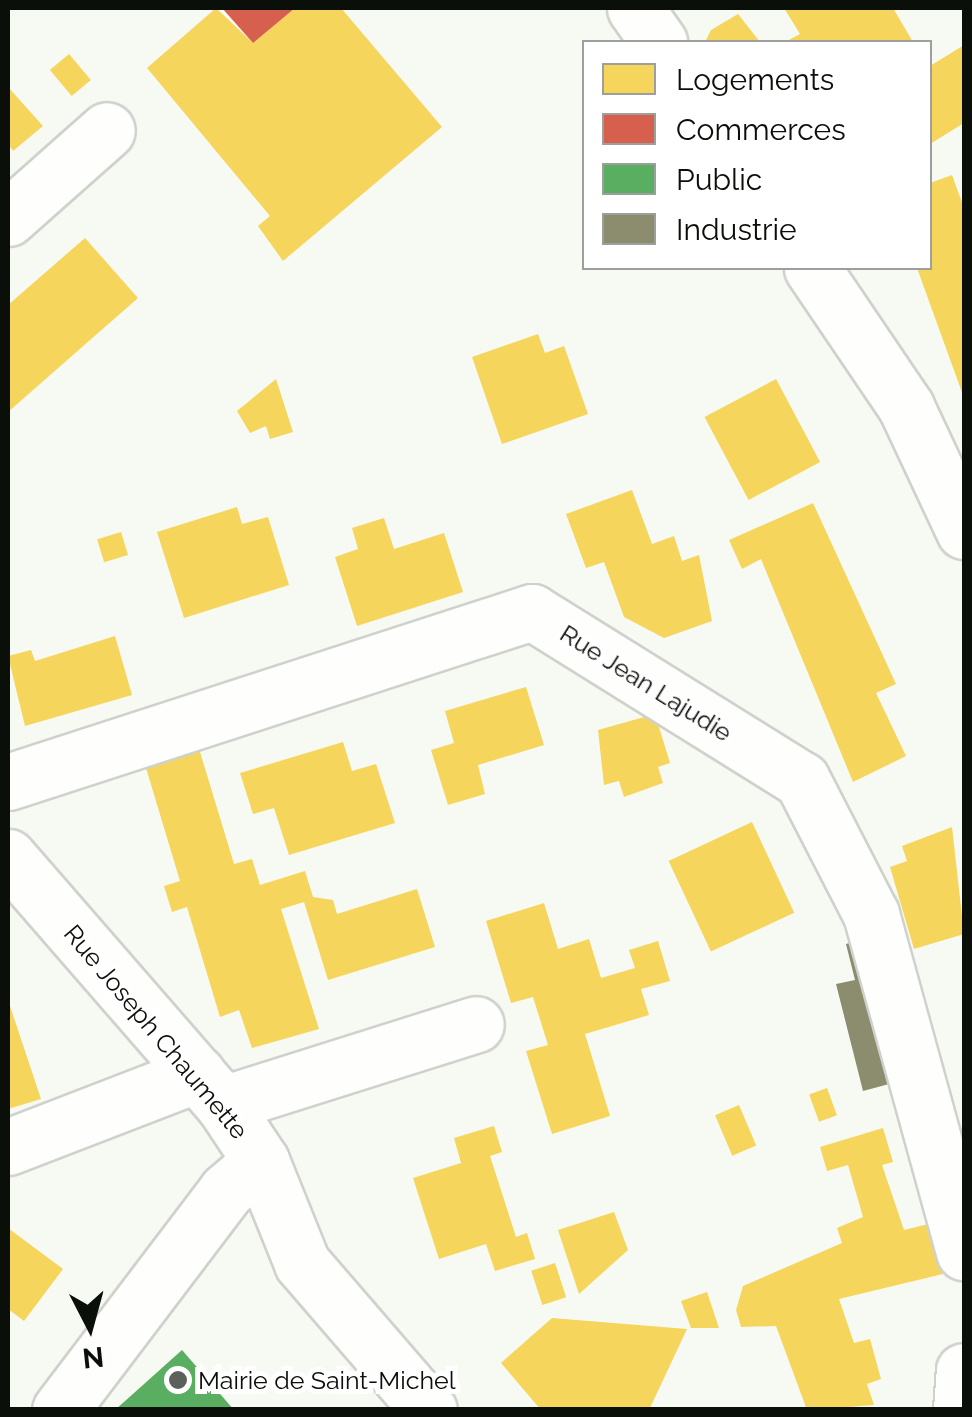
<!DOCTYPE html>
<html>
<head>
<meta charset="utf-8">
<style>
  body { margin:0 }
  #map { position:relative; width:972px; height:1417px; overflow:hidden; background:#f6faf2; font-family:Raleway,sans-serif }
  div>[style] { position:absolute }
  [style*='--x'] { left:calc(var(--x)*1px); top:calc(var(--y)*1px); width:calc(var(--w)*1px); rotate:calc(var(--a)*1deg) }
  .homes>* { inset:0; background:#f6d55c; transform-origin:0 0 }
  .shops>* { inset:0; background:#d6604d }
  .public>* { inset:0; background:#5aae61 }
  .industry>* { inset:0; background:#8c8c6e }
  .roads { filter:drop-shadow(2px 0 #cfd2cc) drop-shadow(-2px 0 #cfd2cc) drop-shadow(0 2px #cfd2cc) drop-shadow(0 -2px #cfd2cc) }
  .minor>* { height:55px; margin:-27.5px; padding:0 27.5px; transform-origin:27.5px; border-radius:27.5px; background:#fefefd }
  .dots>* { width:28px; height:28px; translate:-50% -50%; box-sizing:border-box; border:5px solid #fff; border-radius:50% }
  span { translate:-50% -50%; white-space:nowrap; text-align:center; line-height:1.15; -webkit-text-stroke:10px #fff; paint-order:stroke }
  .street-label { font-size:25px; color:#0b0f09 }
  .poi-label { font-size:25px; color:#0b0f09 }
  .left { translate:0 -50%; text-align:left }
  .frame { position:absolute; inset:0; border:10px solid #0b0f09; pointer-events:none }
  .legend { position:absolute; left:582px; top:40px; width:350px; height:230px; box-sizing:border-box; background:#fff; border:2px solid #9d9f9d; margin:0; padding:12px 18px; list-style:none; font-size:30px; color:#0b0f09 }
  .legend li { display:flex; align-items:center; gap:20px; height:50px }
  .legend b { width:50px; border:2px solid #9d9f9d }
  .north { position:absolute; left:40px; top:1277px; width:100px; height:100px; -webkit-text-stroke:8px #fff; paint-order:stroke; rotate:174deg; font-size:28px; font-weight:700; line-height:40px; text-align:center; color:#0b0f09 }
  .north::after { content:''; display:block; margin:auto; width:35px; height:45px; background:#0b0f09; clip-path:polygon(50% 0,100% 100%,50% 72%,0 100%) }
</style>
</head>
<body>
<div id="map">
  <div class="homes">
    <i style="clip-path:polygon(216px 8px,253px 43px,295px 8px,341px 8px,442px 127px,283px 261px,258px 226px,270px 216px,147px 68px)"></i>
    <i style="clip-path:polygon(784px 8px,893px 8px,913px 42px,785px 42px,800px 34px)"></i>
    <i style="clip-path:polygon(738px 14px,760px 42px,705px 42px,711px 30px)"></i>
    <i style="clip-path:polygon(964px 45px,964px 123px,930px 144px,930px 66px)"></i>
    <i style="left:69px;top:54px;width:34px;height:25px;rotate:50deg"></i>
    <i style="clip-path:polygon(8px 87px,43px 126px,13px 151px,8px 144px)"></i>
    <i style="clip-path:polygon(952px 175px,964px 208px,964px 398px,917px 268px,930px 268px,930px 183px)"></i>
    <i style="clip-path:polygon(85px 238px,138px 298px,8px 412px,8px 305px)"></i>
    <i style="clip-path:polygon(538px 334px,545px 353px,564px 346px,588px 414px,502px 444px,472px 357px)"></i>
    <i style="clip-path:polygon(276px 379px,293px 432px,270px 439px,266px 426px,250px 433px,237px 411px)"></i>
    <i style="left:776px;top:379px;width:94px;height:81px;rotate:62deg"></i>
    <i style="clip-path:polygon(632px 490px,652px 544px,674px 536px,682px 561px,699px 555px,712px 621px,664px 638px,624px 617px,604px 562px,586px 568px,566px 514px)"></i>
    <i style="clip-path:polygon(813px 503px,896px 684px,876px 693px,906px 756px,853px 782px,761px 559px,742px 569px,729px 540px)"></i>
    <i style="clip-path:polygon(237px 507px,242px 524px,268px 517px,289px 585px,184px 618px,157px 532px)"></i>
    <i style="clip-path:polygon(384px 518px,394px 549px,444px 533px,463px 592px,357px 626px,335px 557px,358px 549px,352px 528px)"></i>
    <i style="left:121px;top:532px;width:24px;height:25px;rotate:73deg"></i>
    <i style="clip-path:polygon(115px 636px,132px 695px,25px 726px,8px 656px,31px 650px,35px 661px)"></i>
    <i style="clip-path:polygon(526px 687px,544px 745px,478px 765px,485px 794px,448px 805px,431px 750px,454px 743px,445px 711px)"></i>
    <i style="clip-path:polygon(655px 714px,670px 763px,658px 767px,663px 783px,624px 797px,619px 781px,604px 785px,598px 730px)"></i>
    <i style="clip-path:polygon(197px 742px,234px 864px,252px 859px,260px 885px,305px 871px,313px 897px,333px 900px,337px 914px,417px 889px,435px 947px,328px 980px,304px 902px,281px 909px,319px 1029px,252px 1048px,239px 1010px,220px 1017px,187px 907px,172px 912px,164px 886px,180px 881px,143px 758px)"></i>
    <i style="clip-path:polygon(343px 742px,352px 771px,376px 764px,395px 823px,289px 855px,274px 808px,253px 814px,240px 773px)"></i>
    <i style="left:752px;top:822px;width:100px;height:92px;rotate:65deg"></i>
    <i style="clip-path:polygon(952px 827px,964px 934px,914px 949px,890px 867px,907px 861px,902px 846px)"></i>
    <i style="clip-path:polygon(544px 903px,558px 949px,589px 939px,601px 978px,635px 968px,629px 950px,658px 941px,670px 981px,641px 989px,649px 1015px,585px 1034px,610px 1116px,552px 1134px,526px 1051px,548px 1045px,533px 997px,511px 1003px,486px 921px)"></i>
    <i style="clip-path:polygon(8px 1000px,41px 1099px,8px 1109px)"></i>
    <i style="left:827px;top:1088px;width:29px;height:19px;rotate:70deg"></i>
    <i style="left:739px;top:1105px;width:44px;height:26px;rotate:67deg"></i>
    <i style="clip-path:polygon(494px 1126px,502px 1152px,490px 1156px,516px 1237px,527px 1233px,535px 1259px,495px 1271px,486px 1244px,439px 1259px,413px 1178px,461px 1163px,454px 1138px)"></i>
    <i style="clip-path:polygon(883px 1128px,893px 1162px,882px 1165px,904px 1230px,940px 1221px,947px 1273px,839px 1299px,854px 1343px,870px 1339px,881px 1379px,867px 1384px,874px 1405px,807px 1410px,776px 1326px,741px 1327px,736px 1310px,743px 1286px,842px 1243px,837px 1228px,863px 1217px,848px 1165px,827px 1171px,820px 1147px)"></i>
    <i style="clip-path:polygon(614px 1212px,628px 1250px,579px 1294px,558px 1230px)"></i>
    <i style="clip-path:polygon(8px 1228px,63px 1269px,24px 1321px,8px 1309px)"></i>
    <i style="left:555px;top:1263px;width:36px;height:25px;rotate:72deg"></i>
    <i style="clip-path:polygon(707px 1292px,719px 1328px,691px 1328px,681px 1301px)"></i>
    <i style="clip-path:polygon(552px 1318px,687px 1329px,649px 1410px,541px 1410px,501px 1363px)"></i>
  </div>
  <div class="shops">
    <i style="clip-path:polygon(222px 8px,295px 8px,253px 43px)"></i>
  </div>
  <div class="public">
    <i style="clip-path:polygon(182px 1350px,234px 1410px,115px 1410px)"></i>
  </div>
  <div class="industry">
    <i style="clip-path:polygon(868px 938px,904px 1080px,863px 1091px,836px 984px,855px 980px,846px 944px)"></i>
  </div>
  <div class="roads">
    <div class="minor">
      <i style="--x:635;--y:8;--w:42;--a:54.8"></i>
      <i style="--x:8;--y:218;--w:132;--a:-41.6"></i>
      <i style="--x:812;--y:268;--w:168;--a:55.9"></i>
      <i style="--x:906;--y:407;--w:137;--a:64.9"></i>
      <i style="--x:8;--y:782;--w:551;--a:-17.97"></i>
      <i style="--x:532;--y:612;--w:318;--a:31.9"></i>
      <i style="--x:802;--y:780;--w:151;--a:62.8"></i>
      <i style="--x:871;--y:914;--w:351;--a:74.6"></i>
      <i style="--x:8;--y:857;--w:327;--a:49"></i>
      <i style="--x:223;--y:1104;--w:69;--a:56.3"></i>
      <i style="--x:261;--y:1161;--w:110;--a:68.1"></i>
      <i style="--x:302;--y:1263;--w:194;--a:49.2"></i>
      <i style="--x:223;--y:1104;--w:265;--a:-17.5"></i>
      <i style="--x:8;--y:1147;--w:203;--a:-21.1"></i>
      <i style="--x:60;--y:1410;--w:275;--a:-52.8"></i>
      <i style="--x:226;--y:1191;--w:46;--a:-40.6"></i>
      <i style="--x:961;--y:1410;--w:39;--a:-86"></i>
    </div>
  </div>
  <div class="dots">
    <i style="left:178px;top:1380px;background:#5d615b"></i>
  </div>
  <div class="street-label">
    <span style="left:646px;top:683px;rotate:32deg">Rue Jean Lajudie</span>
    <span style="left:156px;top:1032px;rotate:50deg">Rue Joseph Chaumette</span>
  </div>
  <div class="poi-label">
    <span class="left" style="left:198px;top:1380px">Mairie de Saint-Michel</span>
  </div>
  <div class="frame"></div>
  <ul class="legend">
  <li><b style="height:28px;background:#f6d55c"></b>Logements</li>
  <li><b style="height:28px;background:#d6604d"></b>Commerces</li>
  <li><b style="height:28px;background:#5aae61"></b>Public</li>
  <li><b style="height:28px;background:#8c8c6e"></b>Industrie</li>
  </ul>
  <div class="north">N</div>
</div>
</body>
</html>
